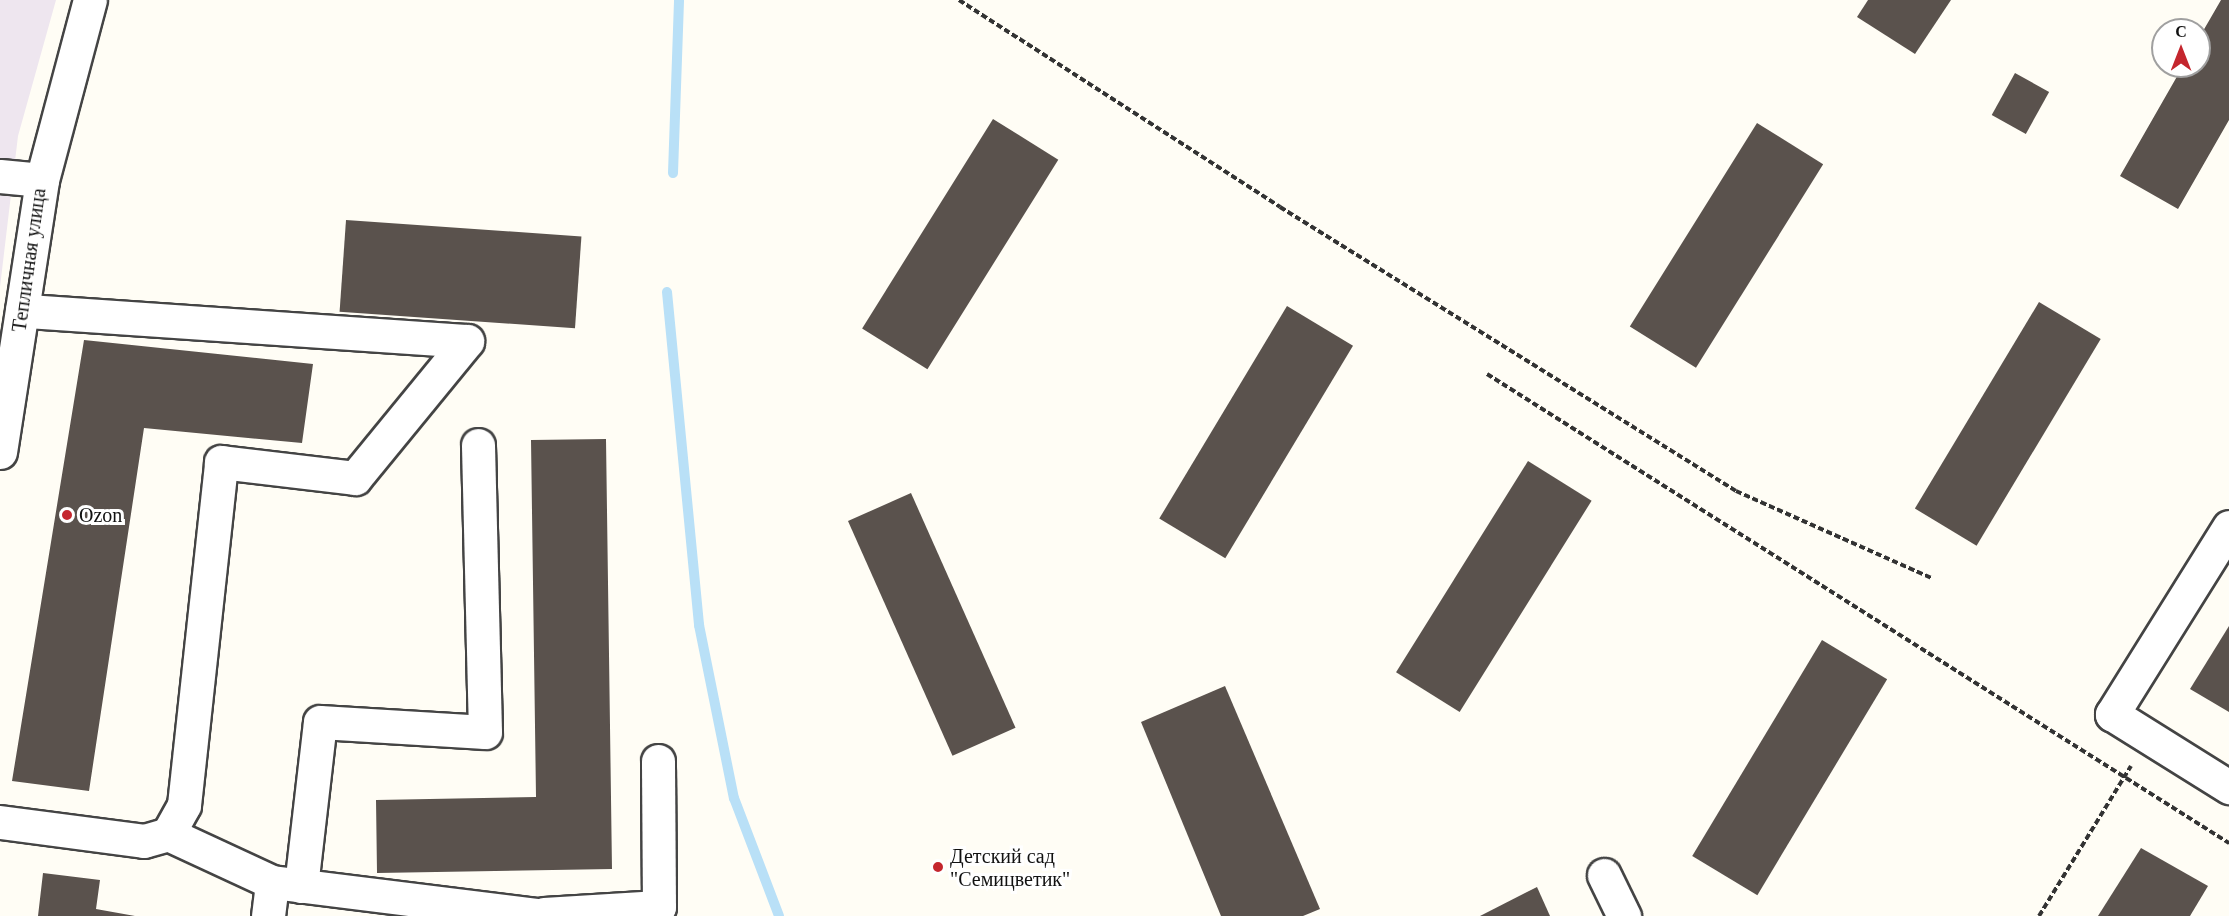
<!DOCTYPE html>
<html>
<head>
<meta charset="utf-8">
<style>
  body { margin:0 }
  #map { position:relative; width:2229px; height:916px; overflow:hidden; background:#fffdf5; font-family:"Times New Roman",serif }
  div>[style] { position:absolute }
  [style*='--x'] { left:calc(var(--x)*1px); top:calc(var(--y)*1px); width:calc(var(--w)*1px); rotate:calc(var(--a)*1deg) }
  .industrial>* { inset:0; background:#eee6ef }
  .stream>* { height:10px; margin:-5px; padding:0 5px; transform-origin:5px; border-radius:5px; background:#b9e0f7 }
  .building>* { inset:0; background:#5a524d; transform-origin:0 0 }
  .path>* { height:4px; margin-top:-2px; transform-origin:0; background:repeating-linear-gradient(90deg,#333 0 6px,transparent 0 9px) }
  .roads { filter:drop-shadow(2px 0 #444) drop-shadow(-2px 0 #444) drop-shadow(0 2px #444) drop-shadow(0 -2px #444) }
  .minor>* { height:33px; margin:-16.5px; padding:0 16.5px; transform-origin:16.5px; border-radius:16.5px; background:#fff }
  .dots>* { width:16px; height:16px; translate:-50% -50%; box-sizing:border-box; border:3px solid #fff; border-radius:50% }
  span { translate:-50% -50%; white-space:nowrap; text-align:center; line-height:1.15; -webkit-text-stroke:6px #fff; paint-order:stroke }
  .street-label { font-size:20px; color:#111 }
  .poi-label { font-size:20px; color:#111 }
  .left { translate:0 -50%; text-align:left }
  .north { position:absolute; left:2151px; top:18px; width:60px; height:60px; box-sizing:border-box; background:#fff; border:2px solid #a0a0a0; border-radius:50%; rotate:0deg; font-size:16px; font-weight:700; line-height:24px; text-align:center; color:#111 }
  .north::after { content:''; display:block; margin:auto; width:21px; height:27px; background:#c4262e; clip-path:polygon(50% 0,100% 100%,50% 72%,0 100%) }
</style>
</head>
<body>
<div id="map">
  <div class="industrial">
    <i style="clip-path:polygon(0 0,56px 0,18px 136px,0 287px)"></i>
  </div>
  <div class="stream">
    <i style="--x:673;--y:173;--w:173;--a:-88"></i>
    <i style="--x:667;--y:292;--w:335;--a:84.5"></i>
    <i style="--x:699;--y:625;--w:177;--a:78.6"></i>
    <i style="--x:734;--y:798;--w:126;--a:69.1"></i>
  </div>
  <div class="building">
    <i style="clip-path:polygon(1868px 0,1951px 0,1915px 54px,1857px 17px)"></i>
    <i style="clip-path:polygon(2221px 0,2229px 0,2229px 120px,2178px 209px,2120px 176px,2183px 66px,2199px 66px,2199px 38px)"></i>
    <i style="left:2015px;top:73px;width:39px;height:48px;rotate:29deg"></i>
    <i style="left:993px;top:119px;width:77px;height:247px;rotate:32deg"></i>
    <i style="left:1757px;top:123px;width:78px;height:240px;rotate:32deg"></i>
    <i style="left:346px;top:220px;width:236px;height:92px;rotate:4deg"></i>
    <i style="left:2039px;top:302px;width:72px;height:241px;rotate:31deg"></i>
    <i style="left:1287px;top:306px;width:77px;height:248px;rotate:31deg"></i>
    <i style="clip-path:polygon(84px 340px,313px 364px,302px 443px,144px 428px,89px 791px,12px 781px)"></i>
    <i style="clip-path:polygon(606px 439px,612px 869px,377px 873px,376px 800px,536px 797px,531px 440px)"></i>
    <i style="left:1528px;top:461px;width:75px;height:249px;rotate:32deg"></i>
    <i style="left:911px;top:493px;width:257px;height:69px;rotate:66deg"></i>
    <i style="clip-path:polygon(2229px 626px,2229px 712px,2190px 689px)"></i>
    <i style="left:1822px;top:640px;width:76px;height:252px;rotate:31deg"></i>
    <i style="clip-path:polygon(1225px 686px,1320px 909px,1303px 916px,1221px 916px,1141px 722px)"></i>
    <i style="clip-path:polygon(2141px 848px,2208px 886px,2190px 916px,2098px 916px)"></i>
    <i style="clip-path:polygon(43px 873px,100px 880px,96px 909px,135px 916px,38px 916px)"></i>
    <i style="clip-path:polygon(1537px 887px,1550px 916px,1480px 916px)"></i>
  </div>
  <div class="path">
    <i style="--x:959;--y:0;--w:382;--a:32.8"></i>
    <i style="--x:1280;--y:207;--w:537;--a:31.91"></i>
    <i style="--x:1736;--y:491;--w:214;--a:24"></i>
    <i style="--x:1487;--y:374;--w:878;--a:32.3"></i>
    <i style="--x:2039;--y:916;--w:176;--a:-58.5"></i>
  </div>
  <div class="roads">
    <div class="minor">
      <i style="--x:0;--y:176;--w:42;--a:5.4"></i>
      <i style="--x:0;--y:452;--w:275;--a:-81.2"></i>
      <i style="--x:42;--y:180;--w:186;--a:-75.1"></i>
      <i style="--x:2229;--y:527;--w:221;--a:122"></i>
      <i style="--x:2112;--y:714;--w:138;--a:32"></i>
      <i style="--x:0;--y:822;--w:145;--a:7.5"></i>
      <i style="--x:144;--y:841;--w:25;--a:-16"></i>
      <i style="--x:168;--y:834;--w:33;--a:-61"></i>
      <i style="--x:184;--y:805;--w:345;--a:-83.8"></i>
      <i style="--x:221;--y:462;--w:135;--a:6.8"></i>
      <i style="--x:355;--y:478;--w:177;--a:-50.7"></i>
      <i style="--x:467;--y:341;--w:446;--a:-176.1"></i>
      <i style="--x:168;--y:834;--w:115;--a:24.8"></i>
      <i style="--x:272;--y:882;--w:274;--a:7.1"></i>
      <i style="--x:1604;--y:875;--w:46;--a:64"></i>
      <i style="--x:301;--y:886;--w:165;--a:-83.4"></i>
      <i style="--x:320;--y:722;--w:165;--a:3.5"></i>
      <i style="--x:485;--y:732;--w:287;--a:-91.4"></i>
      <i style="--x:544;--y:914;--w:115;--a:-3.5"></i>
      <i style="--x:659;--y:907;--w:146;--a:-90.4"></i>
      <i style="--x:268;--y:916;--w:34;--a:-83"></i>
    </div>
  </div>
  <div class="dots">
    <i style="left:67px;top:515px;background:#c4262e"></i>
    <i style="left:938px;top:867px;background:#c4262e"></i>
  </div>
  <div class="street-label">
    <span style="left:29px;top:260px;rotate:-82deg">Тепличная улица</span>
  </div>
  <div class="poi-label">
    <span class="left" style="left:79px;top:515px">Ozon</span>
    <span class="left" style="left:950px;top:868px">Детский сад<br>"Семицветик"</span>
  </div>
  <div class="north">С</div>
</div>
</body>
</html>
